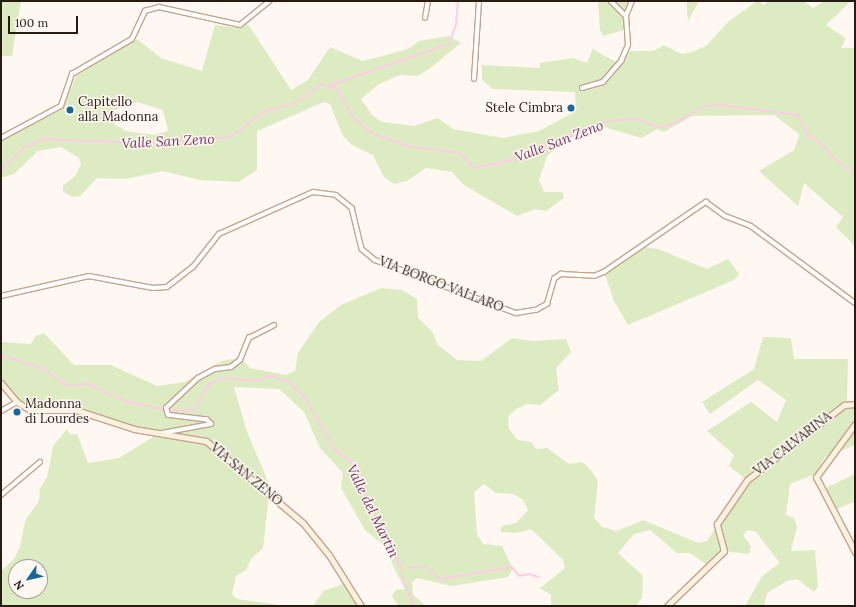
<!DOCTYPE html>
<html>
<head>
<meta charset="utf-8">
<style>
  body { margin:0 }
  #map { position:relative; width:856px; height:607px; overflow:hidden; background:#fef7f2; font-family:Lora,serif }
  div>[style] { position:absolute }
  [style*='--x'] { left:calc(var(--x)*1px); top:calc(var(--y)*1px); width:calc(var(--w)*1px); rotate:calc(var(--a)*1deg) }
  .green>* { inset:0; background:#ddebc2 }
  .stream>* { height:1.5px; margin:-0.75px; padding:0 0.75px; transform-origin:0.75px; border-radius:0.75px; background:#fdcde6 }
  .roads { filter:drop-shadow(1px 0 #c5a48f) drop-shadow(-1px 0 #c5a48f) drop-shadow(0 1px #c5a48f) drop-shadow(0 -1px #c5a48f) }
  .street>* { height:3.5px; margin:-1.75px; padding:0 1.75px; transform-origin:1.75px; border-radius:1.75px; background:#fff }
  .secondary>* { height:5px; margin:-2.5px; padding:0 2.5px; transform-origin:2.5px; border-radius:2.5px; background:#faf2de }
  .dots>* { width:11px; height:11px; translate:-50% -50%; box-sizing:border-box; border:2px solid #fef7f2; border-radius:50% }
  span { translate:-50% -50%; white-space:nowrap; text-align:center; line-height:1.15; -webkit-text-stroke:3px #fef7f2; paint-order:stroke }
  .poi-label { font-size:13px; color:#281b13 }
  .left { translate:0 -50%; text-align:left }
  .right { translate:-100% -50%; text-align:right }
  .street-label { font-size:13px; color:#281b13 }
  .water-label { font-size:14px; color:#7a355e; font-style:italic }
  .frame { position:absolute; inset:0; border:2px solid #281b13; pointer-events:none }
  .north { position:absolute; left:8px; top:559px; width:40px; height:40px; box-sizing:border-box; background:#fef7f2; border:1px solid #a89f99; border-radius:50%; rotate:236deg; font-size:11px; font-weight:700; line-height:16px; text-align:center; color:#281b13 }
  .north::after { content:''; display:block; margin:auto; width:14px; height:18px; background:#196799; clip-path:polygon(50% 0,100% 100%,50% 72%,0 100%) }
  .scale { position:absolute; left:8px; top:16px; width:70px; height:18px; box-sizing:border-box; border:2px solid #281b13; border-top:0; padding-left:5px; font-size:12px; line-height:14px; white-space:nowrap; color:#281b13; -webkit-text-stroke:3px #fef7f2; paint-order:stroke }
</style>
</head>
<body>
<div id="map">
  <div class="green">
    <i style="clip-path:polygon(1px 1px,21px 1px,12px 56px,1px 56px)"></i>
    <i style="clip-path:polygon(598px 1px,630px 1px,624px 30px,603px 36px,600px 30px)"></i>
    <i style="clip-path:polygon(687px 1px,699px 1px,688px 21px,687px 9px)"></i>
    <i style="clip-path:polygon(evenodd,757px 1px,765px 5px,767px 1px,803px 1px,813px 8px,824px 1px,851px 1px,826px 25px,846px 38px,841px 48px,855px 48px,855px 246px,836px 227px,843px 217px,804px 183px,798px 206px,759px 171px,794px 150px,798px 139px,799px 134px,774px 115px,692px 116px,664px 132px,657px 129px,642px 138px,603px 127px,569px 137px,547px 156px,539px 180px,544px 192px,563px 192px,564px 198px,546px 211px,535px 209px,517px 216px,464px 185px,452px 172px,426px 168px,407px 181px,394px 184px,384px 177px,373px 155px,352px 145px,343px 136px,330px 104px,324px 102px,257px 131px,257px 170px,238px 182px,200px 180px,163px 171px,126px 179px,97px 178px,80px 196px,73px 197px,63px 192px,63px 186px,76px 175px,81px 164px,79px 158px,61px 147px,38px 151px,14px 174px,1px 178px,1px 140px,62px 110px,76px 76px,137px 39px,161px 58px,202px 71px,215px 25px,237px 28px,248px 24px,291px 90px,308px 80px,330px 47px,363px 61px,408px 49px,419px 41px,449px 36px,461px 43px,429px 69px,417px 76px,400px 75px,379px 84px,361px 99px,372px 115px,382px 122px,414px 126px,438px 118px,453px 129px,503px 138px,539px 131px,569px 115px,576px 109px,575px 92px,493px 89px,482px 80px,482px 65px,540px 68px,540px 63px,573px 58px,587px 63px,593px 49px,621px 65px,630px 51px,653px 51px,664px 45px,682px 54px,692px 52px,706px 46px,728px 22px,757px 1px,137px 102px,163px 110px,168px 131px,154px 135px,126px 131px,100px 116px,137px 102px)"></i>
    <i style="clip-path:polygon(638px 246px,658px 249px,707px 269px,728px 259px,739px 274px,734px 280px,628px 325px,614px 301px,604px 272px)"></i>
    <i style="clip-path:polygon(evenodd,381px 288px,402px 290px,417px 299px,418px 318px,432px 331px,437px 344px,457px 360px,481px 361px,512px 338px,533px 341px,566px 339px,571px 352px,556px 368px,559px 390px,540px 405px,527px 404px,516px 409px,508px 417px,509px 429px,518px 440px,531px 442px,536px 449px,547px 448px,569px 464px,582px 462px,590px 469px,598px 481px,594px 518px,602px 527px,617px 531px,643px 520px,698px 543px,707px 541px,747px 480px,729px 466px,734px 455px,707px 431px,751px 402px,777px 422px,786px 400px,758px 380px,710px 414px,702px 402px,754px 369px,763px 337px,791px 338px,794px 359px,848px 359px,847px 402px,855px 406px,855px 445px,825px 457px,815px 474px,790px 484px,786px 515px,794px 518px,797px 527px,791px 551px,815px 550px,818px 586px,814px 592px,797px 579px,787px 581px,767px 593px,764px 606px,745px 606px,762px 576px,780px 563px,756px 532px,748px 530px,743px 535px,751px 546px,749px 554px,724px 551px,710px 567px,690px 553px,677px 553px,650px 530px,634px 534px,618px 553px,643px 576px,642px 598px,636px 606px,551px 606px,551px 595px,540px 588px,565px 568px,563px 560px,531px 529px,517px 533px,500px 532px,502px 526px,516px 523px,528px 510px,523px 500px,514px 494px,496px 493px,484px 484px,474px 492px,477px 534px,483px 544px,502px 546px,513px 569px,508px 577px,452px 586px,417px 578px,412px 582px,413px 595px,426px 606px,398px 606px,392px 596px,396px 590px,405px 589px,392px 564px,390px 550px,365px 530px,341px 488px,343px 473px,320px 448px,304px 412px,279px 389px,234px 387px,247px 432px,270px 486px,263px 548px,251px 559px,246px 570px,236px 576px,232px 594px,237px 599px,287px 606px,1px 606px,1px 571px,14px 559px,20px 547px,25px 521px,39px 501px,40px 489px,47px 477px,53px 446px,67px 429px,70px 434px,77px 434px,88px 463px,119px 458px,158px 434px,91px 413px,25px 408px,1px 383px,1px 342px,31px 344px,36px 336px,44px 333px,74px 365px,111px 365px,157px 386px,185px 382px,222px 361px,232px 359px,243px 360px,250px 368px,286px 375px,295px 371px,298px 353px,319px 322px,341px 305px,381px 288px,16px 567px,40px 567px,40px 591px,16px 591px,16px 567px)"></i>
    <i style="clip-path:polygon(855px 474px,855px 501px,833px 511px,819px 491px)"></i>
    <i style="clip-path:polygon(346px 583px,361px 606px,313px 606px,323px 591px)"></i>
  </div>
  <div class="stream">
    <i style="--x:331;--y:85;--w:125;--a:-19.2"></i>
    <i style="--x:449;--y:44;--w:20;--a:-70"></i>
    <i style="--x:456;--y:25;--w:24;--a:-85"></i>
    <i style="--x:1;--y:170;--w:31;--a:-45"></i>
    <i style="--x:23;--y:148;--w:23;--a:-23"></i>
    <i style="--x:44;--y:139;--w:116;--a:2.5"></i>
    <i style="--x:160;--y:144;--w:70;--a:-5.7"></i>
    <i style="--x:230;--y:137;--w:44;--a:-35.8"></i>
    <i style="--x:266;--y:111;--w:29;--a:-16"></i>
    <i style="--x:294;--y:103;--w:34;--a:-34"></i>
    <i style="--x:322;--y:84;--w:17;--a:17"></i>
    <i style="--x:338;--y:89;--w:33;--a:61"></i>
    <i style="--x:354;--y:118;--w:26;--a:39"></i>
    <i style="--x:374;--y:134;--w:35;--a:20"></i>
    <i style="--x:407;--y:146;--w:53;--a:7.5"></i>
    <i style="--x:460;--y:153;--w:21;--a:47"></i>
    <i style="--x:474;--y:168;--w:53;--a:-11.9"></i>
    <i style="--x:526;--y:157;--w:85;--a:-24.2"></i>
    <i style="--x:604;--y:122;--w:32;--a:-7"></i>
    <i style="--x:636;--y:118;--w:25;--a:23"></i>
    <i style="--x:659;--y:128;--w:18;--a:-16"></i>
    <i style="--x:676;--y:123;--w:34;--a:-30"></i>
    <i style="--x:705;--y:106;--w:16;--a:-4"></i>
    <i style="--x:721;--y:105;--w:78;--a:7.4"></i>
    <i style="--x:798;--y:115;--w:24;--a:62"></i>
    <i style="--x:809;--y:136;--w:17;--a:31"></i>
    <i style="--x:824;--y:145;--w:15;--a:53"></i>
    <i style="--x:833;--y:157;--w:28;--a:38"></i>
    <i style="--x:1;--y:355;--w:40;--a:18"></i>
    <i style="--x:39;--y:367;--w:35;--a:33"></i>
    <i style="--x:68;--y:386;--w:20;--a:-6"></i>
    <i style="--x:88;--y:384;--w:42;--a:24.1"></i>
    <i style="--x:126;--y:401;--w:44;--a:13.1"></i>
    <i style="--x:169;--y:411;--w:25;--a:-2"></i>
    <i style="--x:194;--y:410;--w:30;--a:-60"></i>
    <i style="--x:209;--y:384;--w:16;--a:-22"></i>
    <i style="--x:224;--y:378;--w:33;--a:5"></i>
    <i style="--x:257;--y:381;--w:15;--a:-20"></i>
    <i style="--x:271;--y:376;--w:19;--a:18"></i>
    <i style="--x:289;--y:382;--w:24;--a:45"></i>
    <i style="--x:306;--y:399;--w:58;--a:59.9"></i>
    <i style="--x:335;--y:449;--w:22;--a:39"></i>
    <i style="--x:352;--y:463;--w:119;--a:64.7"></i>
    <i style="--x:408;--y:568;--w:16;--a:-7"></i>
    <i style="--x:424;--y:566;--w:21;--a:37"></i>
    <i style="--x:441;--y:579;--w:72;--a:-9.6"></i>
    <i style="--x:512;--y:567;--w:12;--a:48"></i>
    <i style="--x:520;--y:576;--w:9;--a:-13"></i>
    <i style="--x:529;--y:574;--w:10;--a:17"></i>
    <i style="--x:402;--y:576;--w:32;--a:68"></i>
  </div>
  <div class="roads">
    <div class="street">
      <i style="--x:611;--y:1;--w:21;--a:45"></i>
      <i style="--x:626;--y:16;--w:16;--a:-68"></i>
      <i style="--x:425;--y:18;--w:17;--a:-80"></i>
      <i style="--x:474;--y:79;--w:78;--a:-86.3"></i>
      <i style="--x:582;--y:88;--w:22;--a:-16"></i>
      <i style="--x:603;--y:82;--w:28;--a:-49"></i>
      <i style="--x:621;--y:61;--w:17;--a:-66"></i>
      <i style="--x:628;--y:45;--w:29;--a:-94"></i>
      <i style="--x:1;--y:138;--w:68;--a:-28.1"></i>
      <i style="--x:61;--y:106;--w:34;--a:-71"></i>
      <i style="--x:72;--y:74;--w:69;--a:-30.3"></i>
      <i style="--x:132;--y:39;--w:31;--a:-65"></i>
      <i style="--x:145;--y:11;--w:15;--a:-16"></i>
      <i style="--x:159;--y:7;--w:83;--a:12.5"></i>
      <i style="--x:240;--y:25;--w:38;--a:-39"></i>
      <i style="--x:1;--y:296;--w:90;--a:-12.8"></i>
      <i style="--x:89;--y:276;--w:65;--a:10.6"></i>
      <i style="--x:153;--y:288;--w:14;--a:-4"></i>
      <i style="--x:167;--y:287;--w:33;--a:-38"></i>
      <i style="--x:193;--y:267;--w:42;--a:-51.8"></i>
      <i style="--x:219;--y:234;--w:103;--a:-24.1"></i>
      <i style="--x:313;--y:192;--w:23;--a:7"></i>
      <i style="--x:336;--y:195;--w:21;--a:39"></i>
      <i style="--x:352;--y:208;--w:42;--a:76.3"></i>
      <i style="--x:362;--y:249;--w:17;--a:40"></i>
      <i style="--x:375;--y:260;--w:151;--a:20.6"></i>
      <i style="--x:516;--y:313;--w:20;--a:-9"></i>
      <i style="--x:536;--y:310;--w:13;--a:-29"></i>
      <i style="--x:547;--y:304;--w:26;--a:-74"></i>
      <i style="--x:554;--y:279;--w:9;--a:-36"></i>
      <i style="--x:561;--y:274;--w:33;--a:3"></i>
      <i style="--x:594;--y:276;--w:11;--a:-22"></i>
      <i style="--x:604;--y:272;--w:124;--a:-34.5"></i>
      <i style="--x:706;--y:202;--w:24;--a:36"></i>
      <i style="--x:725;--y:216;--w:28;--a:21"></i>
      <i style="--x:751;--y:226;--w:129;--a:36.5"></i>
      <i style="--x:1;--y:411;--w:18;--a:-29"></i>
      <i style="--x:162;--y:433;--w:50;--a:-10.4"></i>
      <i style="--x:211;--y:424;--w:6;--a:-135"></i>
      <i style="--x:207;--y:420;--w:39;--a:-173"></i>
      <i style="--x:168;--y:415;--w:7;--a:-106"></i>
      <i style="--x:166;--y:408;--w:44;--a:-43.2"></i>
      <i style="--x:198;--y:378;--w:19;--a:-28"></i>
      <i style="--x:215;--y:369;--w:16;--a:-7"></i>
      <i style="--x:231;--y:367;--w:11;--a:-38"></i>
      <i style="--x:240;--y:360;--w:24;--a:-68"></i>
      <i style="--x:249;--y:338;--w:28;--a:-27"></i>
      <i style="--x:1;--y:495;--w:51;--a:-40.2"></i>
    </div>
    <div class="secondary">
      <i style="--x:1;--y:383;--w:25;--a:50"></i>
      <i style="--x:17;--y:402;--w:15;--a:32"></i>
      <i style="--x:30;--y:410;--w:46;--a:0"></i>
      <i style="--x:76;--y:410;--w:61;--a:18.1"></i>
      <i style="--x:134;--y:429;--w:73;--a:9.5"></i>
      <i style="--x:206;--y:441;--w:127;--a:40.2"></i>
      <i style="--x:303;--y:523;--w:41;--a:50.9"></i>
      <i style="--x:329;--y:555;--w:60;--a:57.9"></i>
      <i style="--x:855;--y:424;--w:66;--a:126.3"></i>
      <i style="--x:816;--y:477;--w:85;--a:62.5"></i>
      <i style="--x:667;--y:606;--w:79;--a:-44"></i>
      <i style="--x:724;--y:551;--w:28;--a:-105"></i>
      <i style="--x:717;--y:524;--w:53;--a:-55.7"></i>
      <i style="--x:747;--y:480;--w:123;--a:-37.7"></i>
      <i style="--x:844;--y:405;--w:11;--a:-5"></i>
    </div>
  </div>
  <div class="dots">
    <i style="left:571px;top:108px;background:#196799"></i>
    <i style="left:70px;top:110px;background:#196799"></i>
    <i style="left:17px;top:412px;background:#196799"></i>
  </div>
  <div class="poi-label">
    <span class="left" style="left:78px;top:110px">Capitello<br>alla Madonna</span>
    <span class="right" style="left:563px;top:108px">Stele Cimbra</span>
    <span class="left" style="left:25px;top:412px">Madonna<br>di Lourdes</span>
  </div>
  <div class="street-label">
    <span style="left:441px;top:285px;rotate:21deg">VIA BORGO VALLARO</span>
    <span style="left:793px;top:444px;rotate:-38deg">VIA CALVARINA</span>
    <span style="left:246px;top:475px;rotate:40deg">VIA SAN ZENO</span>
  </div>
  <div class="water-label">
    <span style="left:168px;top:141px;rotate:-3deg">Valle San Zeno</span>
    <span style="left:559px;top:141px;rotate:-21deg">Valle San Zeno</span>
    <span style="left:373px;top:511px;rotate:64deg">Valle del Martin</span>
  </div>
  <div class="frame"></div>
  <div class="north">N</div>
  <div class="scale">100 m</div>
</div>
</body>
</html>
